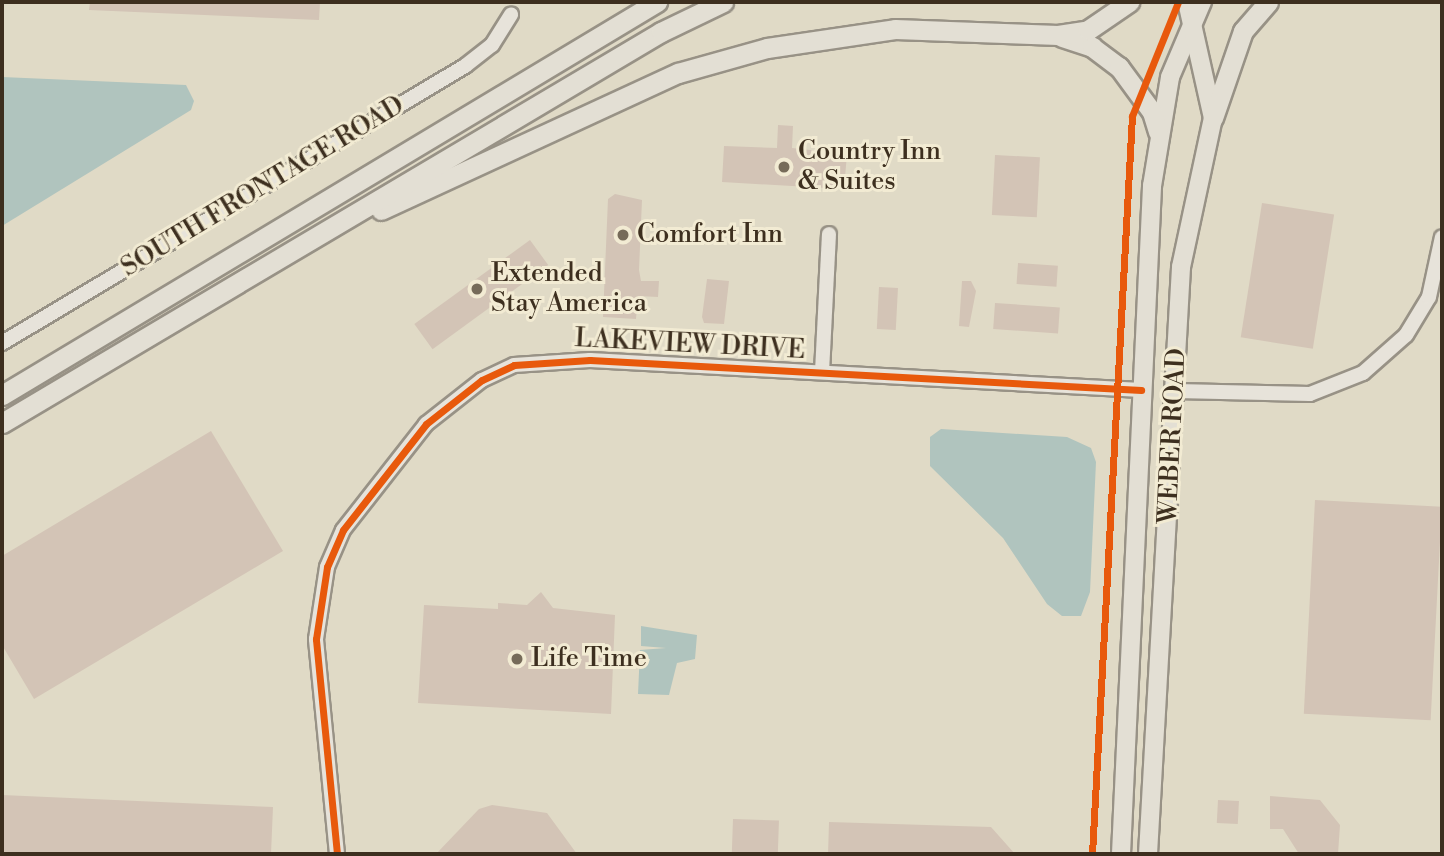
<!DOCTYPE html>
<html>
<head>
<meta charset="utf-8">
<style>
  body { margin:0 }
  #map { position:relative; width:1444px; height:856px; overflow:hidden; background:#e0dac6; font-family:"Libre Bodoni",serif }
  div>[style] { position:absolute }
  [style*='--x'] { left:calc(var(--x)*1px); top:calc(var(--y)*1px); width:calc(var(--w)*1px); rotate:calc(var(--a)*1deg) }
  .water>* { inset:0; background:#b0c4be }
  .building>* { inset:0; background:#d3c4b6; transform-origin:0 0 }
  .roads { filter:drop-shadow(2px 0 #989286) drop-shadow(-2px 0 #989286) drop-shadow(0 2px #989286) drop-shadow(0 -2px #989286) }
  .minor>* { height:14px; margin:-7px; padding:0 7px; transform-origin:7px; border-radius:7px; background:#e7e3da }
  .major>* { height:18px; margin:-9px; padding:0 9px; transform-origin:9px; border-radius:9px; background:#e3dfd4 }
  .highway>* { height:19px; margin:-9.5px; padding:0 9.5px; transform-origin:9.5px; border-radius:9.5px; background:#e3dfd4 }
  .cycleway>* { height:7px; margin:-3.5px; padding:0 3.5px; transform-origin:3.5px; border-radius:3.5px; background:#e8590c }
  .dots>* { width:19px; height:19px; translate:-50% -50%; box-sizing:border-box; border:4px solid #f2ebd3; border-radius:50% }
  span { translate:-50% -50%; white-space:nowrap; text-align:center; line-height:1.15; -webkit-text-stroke:6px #f2ebd3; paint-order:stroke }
  .poi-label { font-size:26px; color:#3d2f1f }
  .left { translate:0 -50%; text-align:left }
  .street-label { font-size:26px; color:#3d2f1f }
  .frame { position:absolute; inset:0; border:4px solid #3d2f1f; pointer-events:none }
</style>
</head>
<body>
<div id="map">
  <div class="water">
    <i style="clip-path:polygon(2px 77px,186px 85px,194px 101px,191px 110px,2px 226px)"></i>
    <i style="clip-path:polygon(941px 429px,1067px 437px,1091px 448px,1096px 462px,1090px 592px,1081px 616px,1062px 616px,1047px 604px,1003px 538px,930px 466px,930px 437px)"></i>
    <i style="clip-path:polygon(641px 626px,697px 635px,695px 659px,677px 663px,669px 695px,638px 694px,640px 650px,666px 648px,641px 646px)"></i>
  </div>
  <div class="building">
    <i style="clip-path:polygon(90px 2px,320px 2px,319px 20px,89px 10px)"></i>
    <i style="clip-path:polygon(778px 125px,793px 126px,792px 148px,847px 154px,844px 189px,722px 182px,724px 146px,777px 148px)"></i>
    <i style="left:995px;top:155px;width:45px;height:60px;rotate:3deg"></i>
    <i style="clip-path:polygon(615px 194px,642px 200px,639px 270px,641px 281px,659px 281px,658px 297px,638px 296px,636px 319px,603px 317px,608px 199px)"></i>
    <i style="left:1262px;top:203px;width:73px;height:136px;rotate:9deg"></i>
    <i style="left:530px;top:240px;width:31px;height:143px;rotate:54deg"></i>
    <i style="left:1018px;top:263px;width:40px;height:21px;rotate:4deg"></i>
    <i style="clip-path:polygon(707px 279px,729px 281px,724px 324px,704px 323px,702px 317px)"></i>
    <i style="clip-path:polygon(962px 281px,971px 281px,976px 291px,969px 327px,959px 326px)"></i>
    <i style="left:879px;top:287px;width:19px;height:42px;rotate:3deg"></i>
    <i style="left:995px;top:303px;width:65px;height:26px;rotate:4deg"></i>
    <i style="clip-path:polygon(211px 431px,283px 551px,34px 699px,2px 645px,2px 556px)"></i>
    <i style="left:1315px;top:500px;width:127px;height:214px;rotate:3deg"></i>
    <i style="clip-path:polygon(541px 592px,553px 608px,615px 615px,611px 714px,418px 703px,424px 605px,498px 609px,498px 603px,527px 605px)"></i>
    <i style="clip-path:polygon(2px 795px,273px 807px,271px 854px,2px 854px)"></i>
    <i style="clip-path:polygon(1270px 796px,1320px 800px,1340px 825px,1338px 854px,1299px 854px,1283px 829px,1270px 829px)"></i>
    <i style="left:1218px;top:800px;width:21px;height:23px;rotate:3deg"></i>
    <i style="clip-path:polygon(492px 805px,547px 813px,577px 854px,436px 854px,479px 809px)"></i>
    <i style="left:733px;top:819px;width:46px;height:35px;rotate:2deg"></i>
    <i style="clip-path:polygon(829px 822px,991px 827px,1015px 854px,828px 854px)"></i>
  </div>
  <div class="roads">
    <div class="minor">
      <i style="--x:2;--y:343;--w:540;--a:-30.89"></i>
      <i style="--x:465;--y:66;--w:34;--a:-38"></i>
      <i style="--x:492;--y:45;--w:36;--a:-58"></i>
      <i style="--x:822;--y:372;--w:138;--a:-87.1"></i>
      <i style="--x:1176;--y:391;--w:134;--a:1.3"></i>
      <i style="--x:1310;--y:394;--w:57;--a:-21.6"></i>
      <i style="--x:1363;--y:373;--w:57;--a:-41.5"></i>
      <i style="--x:1406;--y:335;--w:44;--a:-58.8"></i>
      <i style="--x:1429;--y:297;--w:61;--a:-77.8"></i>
      <i style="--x:337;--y:854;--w:216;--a:-95.6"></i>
      <i style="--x:316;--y:639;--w:73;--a:-81.3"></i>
      <i style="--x:327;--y:567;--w:40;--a:-66.6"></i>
      <i style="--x:343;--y:530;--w:135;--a:-51.9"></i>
      <i style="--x:426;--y:424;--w:71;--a:-38.2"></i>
      <i style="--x:482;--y:380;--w:35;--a:-25"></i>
      <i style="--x:514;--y:365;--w:76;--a:-3.8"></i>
      <i style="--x:590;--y:360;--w:552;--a:3.12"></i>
    </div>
    <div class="major">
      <i style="--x:1121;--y:854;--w:669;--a:-87.34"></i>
      <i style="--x:1152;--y:186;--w:110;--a:-80.6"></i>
      <i style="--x:1170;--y:77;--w:82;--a:-66.9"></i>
      <i style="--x:1148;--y:854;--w:588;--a:-86.78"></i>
      <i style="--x:1181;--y:267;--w:152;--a:-77.9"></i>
      <i style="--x:1213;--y:118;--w:119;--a:-102.6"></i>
    </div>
    <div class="highway">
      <i style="--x:1062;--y:37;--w:32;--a:18"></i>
      <i style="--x:1092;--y:47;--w:34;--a:37"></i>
      <i style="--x:1119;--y:67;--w:56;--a:53.7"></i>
      <i style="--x:1152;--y:112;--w:21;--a:73"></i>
      <i style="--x:1213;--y:118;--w:92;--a:-71"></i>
      <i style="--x:1243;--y:31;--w:38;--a:-49"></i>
      <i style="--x:381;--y:210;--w:327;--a:-24.8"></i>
      <i style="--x:678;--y:73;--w:92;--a:-15.7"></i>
      <i style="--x:767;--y:48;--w:129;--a:-8.4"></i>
      <i style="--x:895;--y:29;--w:163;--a:2.1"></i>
      <i style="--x:1058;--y:35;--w:30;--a:-9"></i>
      <i style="--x:1088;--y:30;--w:50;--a:-34.3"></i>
      <i style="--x:2;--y:395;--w:764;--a:-30.96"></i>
      <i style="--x:2;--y:423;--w:766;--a:-30.68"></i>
      <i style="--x:661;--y:32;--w:69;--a:-25.8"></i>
    </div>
  </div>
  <div class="cycleway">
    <i style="--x:337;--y:854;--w:216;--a:-95.6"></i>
    <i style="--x:316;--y:639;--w:73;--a:-81.3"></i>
    <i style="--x:327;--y:567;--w:40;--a:-66.6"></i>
    <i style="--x:343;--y:530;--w:135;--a:-51.9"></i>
    <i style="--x:426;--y:424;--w:71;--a:-38.2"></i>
    <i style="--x:482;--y:380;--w:35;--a:-25"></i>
    <i style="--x:514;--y:365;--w:76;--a:-3.8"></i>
    <i style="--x:590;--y:360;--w:552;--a:3.12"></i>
    <i style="--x:1092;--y:854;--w:739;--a:-86.9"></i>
    <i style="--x:1132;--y:116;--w:123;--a:-68"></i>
  </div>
  <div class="dots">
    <i style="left:784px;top:167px;background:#766b59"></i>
    <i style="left:623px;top:235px;background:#766b59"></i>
    <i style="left:477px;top:289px;background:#766b59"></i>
    <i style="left:517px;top:659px;background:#766b59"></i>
  </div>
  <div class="poi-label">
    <span class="left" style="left:798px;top:167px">Country Inn<br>&amp; Suites</span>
    <span class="left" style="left:637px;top:235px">Comfort Inn</span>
    <span class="left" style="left:491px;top:289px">Extended<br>Stay America</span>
    <span class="left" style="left:531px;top:659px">Life Time</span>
  </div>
  <div class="street-label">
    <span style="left:263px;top:187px;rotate:-31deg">SOUTH FRONTAGE ROAD</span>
    <span style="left:690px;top:345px;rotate:3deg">LAKEVIEW DRIVE</span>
    <span style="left:1173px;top:436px;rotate:-87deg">WEBER ROAD</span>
  </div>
  <div class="frame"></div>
</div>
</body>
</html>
